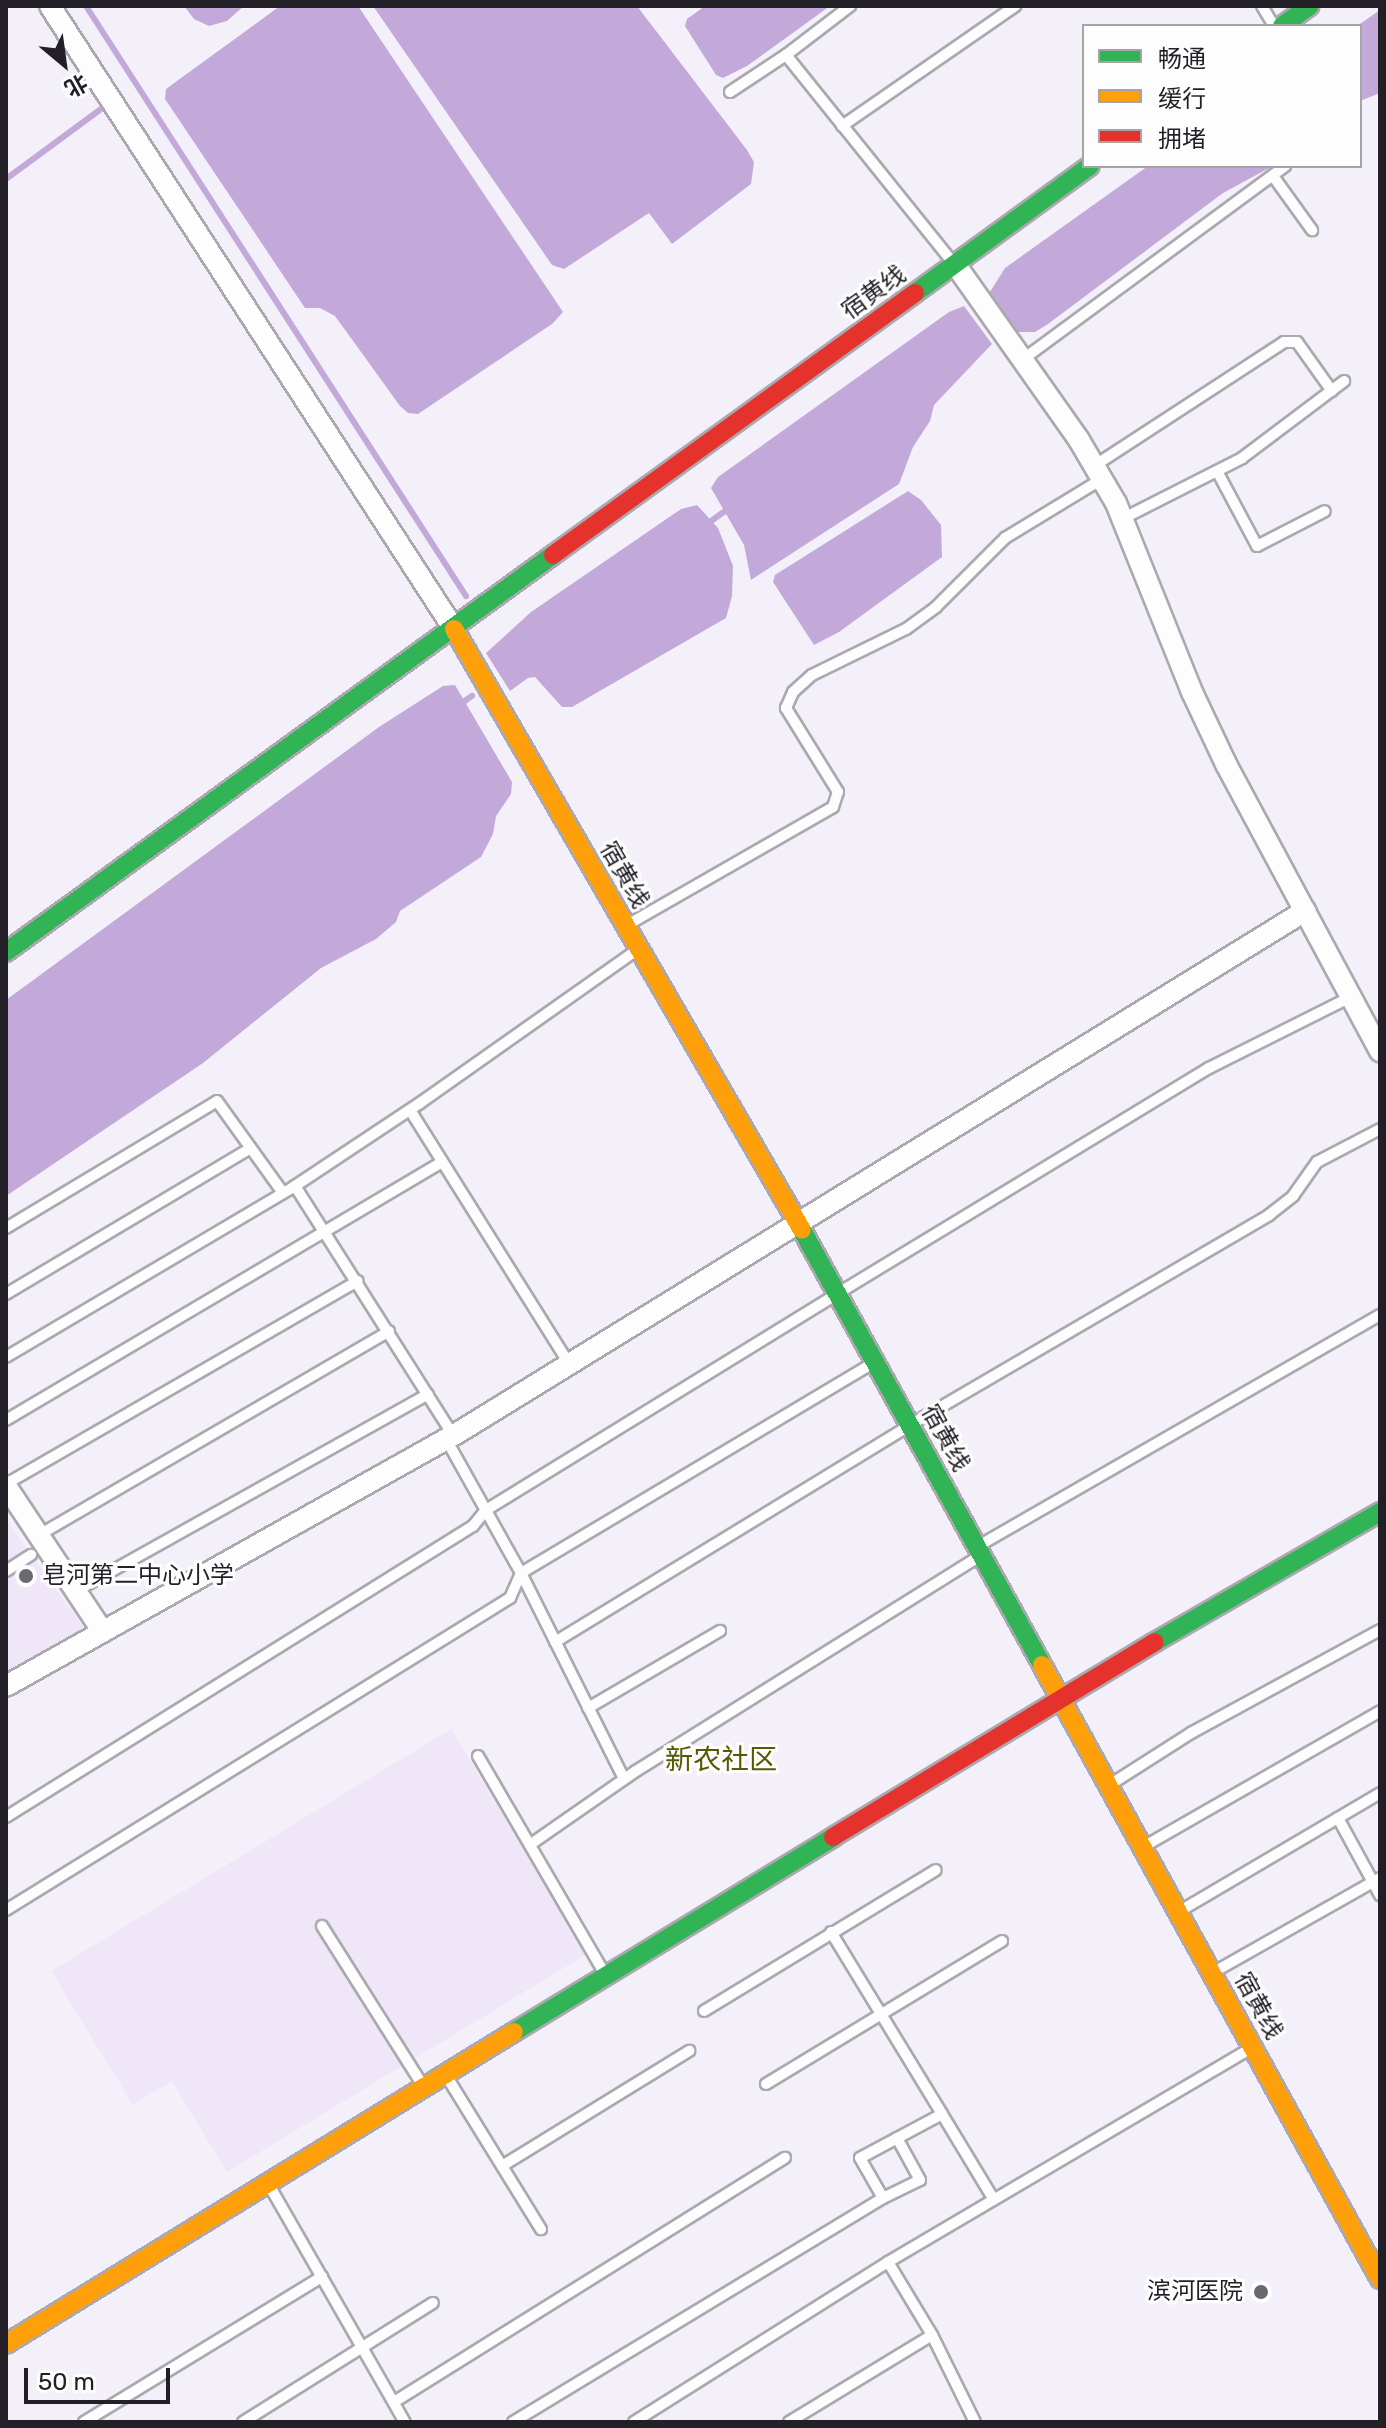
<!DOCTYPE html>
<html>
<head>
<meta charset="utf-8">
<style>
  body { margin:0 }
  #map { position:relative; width:1386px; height:2428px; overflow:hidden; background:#f4f0f9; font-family:Rubik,"Noto Sans SC",sans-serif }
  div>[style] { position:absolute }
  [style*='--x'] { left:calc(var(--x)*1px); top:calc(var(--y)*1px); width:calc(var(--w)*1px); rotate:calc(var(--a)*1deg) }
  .built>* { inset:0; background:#efe7f8 }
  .water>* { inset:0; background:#c2a9da }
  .stream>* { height:6px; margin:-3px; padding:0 3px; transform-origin:3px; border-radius:3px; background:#c2a9da }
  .roads { filter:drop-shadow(2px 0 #aba8af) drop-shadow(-2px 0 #aba8af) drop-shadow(0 2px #aba8af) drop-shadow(0 -2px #aba8af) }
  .lane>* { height:10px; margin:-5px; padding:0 5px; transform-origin:5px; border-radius:5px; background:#fdfdfe }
  .street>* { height:20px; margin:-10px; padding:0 10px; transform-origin:10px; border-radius:10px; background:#fdfdfe }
  .fast>* { height:18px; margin:-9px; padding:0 9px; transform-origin:9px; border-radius:9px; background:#30b455 }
  .slow>* { height:18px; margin:-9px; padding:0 9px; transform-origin:9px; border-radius:9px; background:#ff9f0a }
  .jam>* { height:18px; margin:-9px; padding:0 9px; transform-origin:9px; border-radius:9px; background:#e5322d }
  .dots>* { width:22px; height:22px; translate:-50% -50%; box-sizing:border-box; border:4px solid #fdfdfd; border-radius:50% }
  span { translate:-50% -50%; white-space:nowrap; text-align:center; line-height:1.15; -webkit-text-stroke:6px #fdfdfd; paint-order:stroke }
  .street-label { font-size:24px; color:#221f26 }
  .poi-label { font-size:24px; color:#221f26 }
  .left { translate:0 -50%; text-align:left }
  .right { translate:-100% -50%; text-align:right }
  .quarter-label { font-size:28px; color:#565b02 }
  .frame { position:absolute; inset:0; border:8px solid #221f26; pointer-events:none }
  .legend { position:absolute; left:1082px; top:24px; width:280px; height:144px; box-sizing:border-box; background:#fdfdfd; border:2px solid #a5a4a7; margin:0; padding:10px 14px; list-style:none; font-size:24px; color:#221f26 }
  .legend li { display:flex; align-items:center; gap:16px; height:40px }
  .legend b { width:40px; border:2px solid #a5a4a7 }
  .north { position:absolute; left:24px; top:24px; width:80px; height:80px; -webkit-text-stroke:6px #fdfdfd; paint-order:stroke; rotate:151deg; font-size:22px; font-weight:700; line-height:32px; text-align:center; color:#221f26 }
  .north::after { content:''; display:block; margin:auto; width:28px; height:36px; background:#221f26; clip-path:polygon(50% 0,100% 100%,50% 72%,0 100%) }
  .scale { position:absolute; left:24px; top:2368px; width:146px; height:36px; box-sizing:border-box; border:4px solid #221f26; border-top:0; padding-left:10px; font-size:24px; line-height:28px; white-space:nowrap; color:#221f26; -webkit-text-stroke:6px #fdfdfd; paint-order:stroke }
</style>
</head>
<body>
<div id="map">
  <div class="built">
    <i style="clip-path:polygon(6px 1519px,87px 1632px,6px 1678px)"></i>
    <i style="clip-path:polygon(451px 1729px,587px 1954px,227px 2172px,172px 2081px,133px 2105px,51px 1971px)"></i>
  </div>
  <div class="water">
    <i style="clip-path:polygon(184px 6px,244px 6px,227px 21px,209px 26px,194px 19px)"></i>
    <i style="clip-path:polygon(280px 6px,358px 6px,563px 312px,552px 324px,418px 414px,408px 413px,400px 406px,335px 316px,320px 308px,305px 308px,165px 99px,166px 89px)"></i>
    <i style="clip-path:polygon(373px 6px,637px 6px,747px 150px,754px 162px,751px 184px,672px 244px,649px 213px,564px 269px,552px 265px)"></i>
    <i style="clip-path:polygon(705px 6px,830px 6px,747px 66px,723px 78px,716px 75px,685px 26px,687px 19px)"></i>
    <i style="clip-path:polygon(1380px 10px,1380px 93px,1360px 101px,1360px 26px,1357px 26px)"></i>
    <i style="clip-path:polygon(1148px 166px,1273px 166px,1223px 193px,1048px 324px,1035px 332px,1013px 332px,988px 295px,1005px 268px)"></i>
    <i style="clip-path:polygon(964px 306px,992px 344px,934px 405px,930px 421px,913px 447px,899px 484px,751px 580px,744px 545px,711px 488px,718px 477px,949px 312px)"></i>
    <i style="clip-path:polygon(908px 491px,921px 500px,941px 525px,942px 557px,839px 632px,814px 645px,773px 582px,775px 575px)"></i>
    <i style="clip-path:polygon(697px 505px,718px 528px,733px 566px,732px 596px,726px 618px,572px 707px,562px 707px,535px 677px,528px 678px,510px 691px,486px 653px,531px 612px,681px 509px)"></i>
    <i style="clip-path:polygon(455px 685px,512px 782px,511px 794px,496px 816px,493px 834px,481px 857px,400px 911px,396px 922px,376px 939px,321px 968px,203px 1063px,6px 1196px,6px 1000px,379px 727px,443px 686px)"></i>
  </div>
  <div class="stream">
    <i style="--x:86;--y:6;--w:702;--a:57.22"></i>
    <i style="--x:6;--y:179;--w:118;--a:-36.4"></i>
    <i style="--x:707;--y:524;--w:29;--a:-36"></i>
    <i style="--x:459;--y:705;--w:16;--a:-35"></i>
  </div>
  <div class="roads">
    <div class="lane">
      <i style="--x:1262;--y:6;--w:23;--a:59"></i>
      <i style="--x:786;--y:55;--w:267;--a:51.2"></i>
      <i style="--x:730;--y:92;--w:67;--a:-33.5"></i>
      <i style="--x:786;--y:55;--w:81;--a:-37.4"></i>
      <i style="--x:842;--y:126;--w:211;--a:-34.7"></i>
      <i style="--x:1273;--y:176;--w:67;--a:54.2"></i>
      <i style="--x:1022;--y:360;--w:327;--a:-36.4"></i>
      <i style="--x:1094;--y:466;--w:227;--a:-33.1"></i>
      <i style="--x:1284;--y:342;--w:13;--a:0"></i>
      <i style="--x:1297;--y:342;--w:60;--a:54.5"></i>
      <i style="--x:1217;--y:471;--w:85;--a:61.9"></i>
      <i style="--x:1257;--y:546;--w:76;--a:-27.2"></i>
      <i style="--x:1122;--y:519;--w:135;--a:-26.9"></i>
      <i style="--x:1242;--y:458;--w:128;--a:-37"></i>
      <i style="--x:629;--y:924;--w:235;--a:-29.8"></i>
      <i style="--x:833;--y:807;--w:16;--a:-72"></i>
      <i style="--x:838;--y:792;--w:99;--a:-121.8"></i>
      <i style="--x:786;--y:708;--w:17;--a:-66"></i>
      <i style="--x:793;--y:692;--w:25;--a:-42"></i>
      <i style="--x:812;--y:675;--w:105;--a:-26.1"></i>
      <i style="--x:906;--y:629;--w:37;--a:-36"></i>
      <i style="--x:936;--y:607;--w:98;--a:-45"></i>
      <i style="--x:1005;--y:538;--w:114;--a:-31.3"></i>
      <i style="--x:410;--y:1110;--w:299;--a:57.9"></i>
      <i style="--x:295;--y:1186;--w:295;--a:57.6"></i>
      <i style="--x:6;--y:1228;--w:246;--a:-31"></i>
      <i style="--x:217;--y:1101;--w:113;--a:54.3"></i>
      <i style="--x:6;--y:1294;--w:285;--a:-30.8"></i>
      <i style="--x:6;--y:1357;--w:336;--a:-30.6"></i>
      <i style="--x:295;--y:1186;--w:150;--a:-33.6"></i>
      <i style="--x:420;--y:1103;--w:266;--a:-35.2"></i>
      <i style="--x:6;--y:1420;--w:507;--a:-30.61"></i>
      <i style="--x:446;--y:1439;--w:154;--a:60.8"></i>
      <i style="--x:521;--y:1573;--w:230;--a:63.4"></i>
      <i style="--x:6;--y:1484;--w:406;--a:-30"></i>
      <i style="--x:39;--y:1535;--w:405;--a:-30.2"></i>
      <i style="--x:980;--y:1545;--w:461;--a:-29.9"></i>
      <i style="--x:6;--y:1571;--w:30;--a:-33"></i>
      <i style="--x:76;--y:1591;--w:403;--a:-29.2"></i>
      <i style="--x:555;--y:1642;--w:416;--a:-31.4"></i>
      <i style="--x:910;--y:1425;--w:416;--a:-30.3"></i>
      <i style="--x:1269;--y:1215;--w:31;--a:-38"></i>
      <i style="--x:1293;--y:1196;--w:42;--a:-54.8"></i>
      <i style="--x:1317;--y:1162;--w:71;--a:-27.6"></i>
      <i style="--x:588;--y:1708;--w:153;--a:-30.3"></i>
      <i style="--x:478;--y:1756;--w:252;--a:59.8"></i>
      <i style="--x:1111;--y:1784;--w:95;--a:-32.5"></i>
      <i style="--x:1191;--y:1733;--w:215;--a:-28.6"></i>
      <i style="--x:6;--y:1817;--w:550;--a:-31.93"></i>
      <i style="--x:473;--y:1526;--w:21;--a:-51"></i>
      <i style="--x:486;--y:1510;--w:412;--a:-31.6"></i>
      <i style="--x:837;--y:1294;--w:435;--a:-31.3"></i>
      <i style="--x:1209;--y:1068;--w:159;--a:-26.6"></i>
      <i style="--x:1338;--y:1818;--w:88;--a:61.4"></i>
      <i style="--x:531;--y:1844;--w:128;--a:-34.8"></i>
      <i style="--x:636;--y:1771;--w:406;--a:-32"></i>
      <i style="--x:1143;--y:1847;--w:273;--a:-29.8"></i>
      <i style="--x:6;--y:1910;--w:593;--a:-31.76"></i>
      <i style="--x:510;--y:1598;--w:27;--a:-66"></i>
      <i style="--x:521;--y:1573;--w:410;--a:-30.8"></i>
      <i style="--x:1180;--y:1911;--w:232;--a:-30.5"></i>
      <i style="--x:322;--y:1926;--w:189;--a:57.7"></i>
      <i style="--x:831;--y:1932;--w:213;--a:58.6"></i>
      <i style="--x:1214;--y:1972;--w:191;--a:-29.5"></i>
      <i style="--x:704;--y:2011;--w:271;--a:-31.3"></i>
      <i style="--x:447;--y:2077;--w:179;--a:58.3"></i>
      <i style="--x:766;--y:2084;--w:276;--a:-31.2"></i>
      <i style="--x:502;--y:2166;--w:220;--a:-31.6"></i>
      <i style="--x:269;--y:2185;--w:273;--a:60.2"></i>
      <i style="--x:883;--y:2198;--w:46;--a:-119.9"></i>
      <i style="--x:860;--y:2158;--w:93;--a:-28.2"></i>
      <i style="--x:942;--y:2114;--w:100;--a:58.8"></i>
      <i style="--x:888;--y:2262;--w:85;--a:58.9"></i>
      <i style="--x:932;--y:2335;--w:97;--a:63.7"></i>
      <i style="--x:394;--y:2402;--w:461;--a:-32"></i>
      <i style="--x:84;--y:2422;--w:279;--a:-31.4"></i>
      <i style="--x:243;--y:2422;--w:224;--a:-32.1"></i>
      <i style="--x:513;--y:2422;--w:433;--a:-31.2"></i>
      <i style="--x:883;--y:2198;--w:41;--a:-25.9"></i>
      <i style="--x:920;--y:2180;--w:48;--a:-118.7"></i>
      <i style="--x:634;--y:2422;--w:300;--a:-32.2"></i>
      <i style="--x:888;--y:2262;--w:421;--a:-30.5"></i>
      <i style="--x:789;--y:2422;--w:167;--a:-31.3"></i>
    </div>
    <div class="street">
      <i style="--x:50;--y:6;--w:743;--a:57.04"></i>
      <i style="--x:955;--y:264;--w:215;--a:54.8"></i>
      <i style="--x:1079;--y:440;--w:73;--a:59.6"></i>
      <i style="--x:1116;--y:503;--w:204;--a:68.1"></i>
      <i style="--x:1192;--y:692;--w:80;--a:64.7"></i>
      <i style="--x:1226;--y:764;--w:326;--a:61.8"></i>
      <i style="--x:6;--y:1486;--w:175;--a:56.4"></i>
      <i style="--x:6;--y:1686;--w:519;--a:-29.28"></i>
      <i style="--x:459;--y:1432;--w:994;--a:-31.63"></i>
    </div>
    <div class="fast">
      <i style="--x:1282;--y:26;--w:34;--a:-36"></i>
      <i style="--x:915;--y:293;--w:216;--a:-36"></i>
      <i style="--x:6;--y:952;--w:676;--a:-35.97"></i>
      <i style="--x:802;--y:1230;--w:497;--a:61.1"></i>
      <i style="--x:1155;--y:1642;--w:260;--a:-30"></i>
      <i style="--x:514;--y:2032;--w:374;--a:-31.4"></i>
    </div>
    <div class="slow">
      <i style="--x:454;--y:629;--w:694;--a:59.93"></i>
      <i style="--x:1042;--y:1665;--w:701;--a:61.17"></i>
      <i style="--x:6;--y:2344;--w:596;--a:-31.56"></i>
    </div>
    <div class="jam">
      <i style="--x:553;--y:555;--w:447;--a:-35.9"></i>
      <i style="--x:833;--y:1837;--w:376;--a:-31.2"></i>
    </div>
  </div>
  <div class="dots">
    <i style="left:26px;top:1576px;background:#6c6870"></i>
    <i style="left:1261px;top:2292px;background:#6c6870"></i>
  </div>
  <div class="street-label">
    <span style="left:874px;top:293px;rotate:-36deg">宿黄线</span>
    <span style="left:624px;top:875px;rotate:60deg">宿黄线</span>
    <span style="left:945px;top:1438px;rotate:61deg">宿黄线</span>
    <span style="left:1258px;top:2006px;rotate:61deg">宿黄线</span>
  </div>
  <div class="poi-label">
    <span class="left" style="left:42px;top:1576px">皂河第二中心小学</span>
    <span class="right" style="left:1243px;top:2292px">滨河医院</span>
  </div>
  <div class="quarter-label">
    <span style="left:721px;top:1760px">新农社区</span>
  </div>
  <div class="frame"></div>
  <ul class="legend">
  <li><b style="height:10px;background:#30b455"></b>畅通</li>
  <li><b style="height:10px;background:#ff9f0a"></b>缓行</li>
  <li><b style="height:10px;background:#e5322d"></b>拥堵</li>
  </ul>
  <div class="north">北</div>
  <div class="scale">50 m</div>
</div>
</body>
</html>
